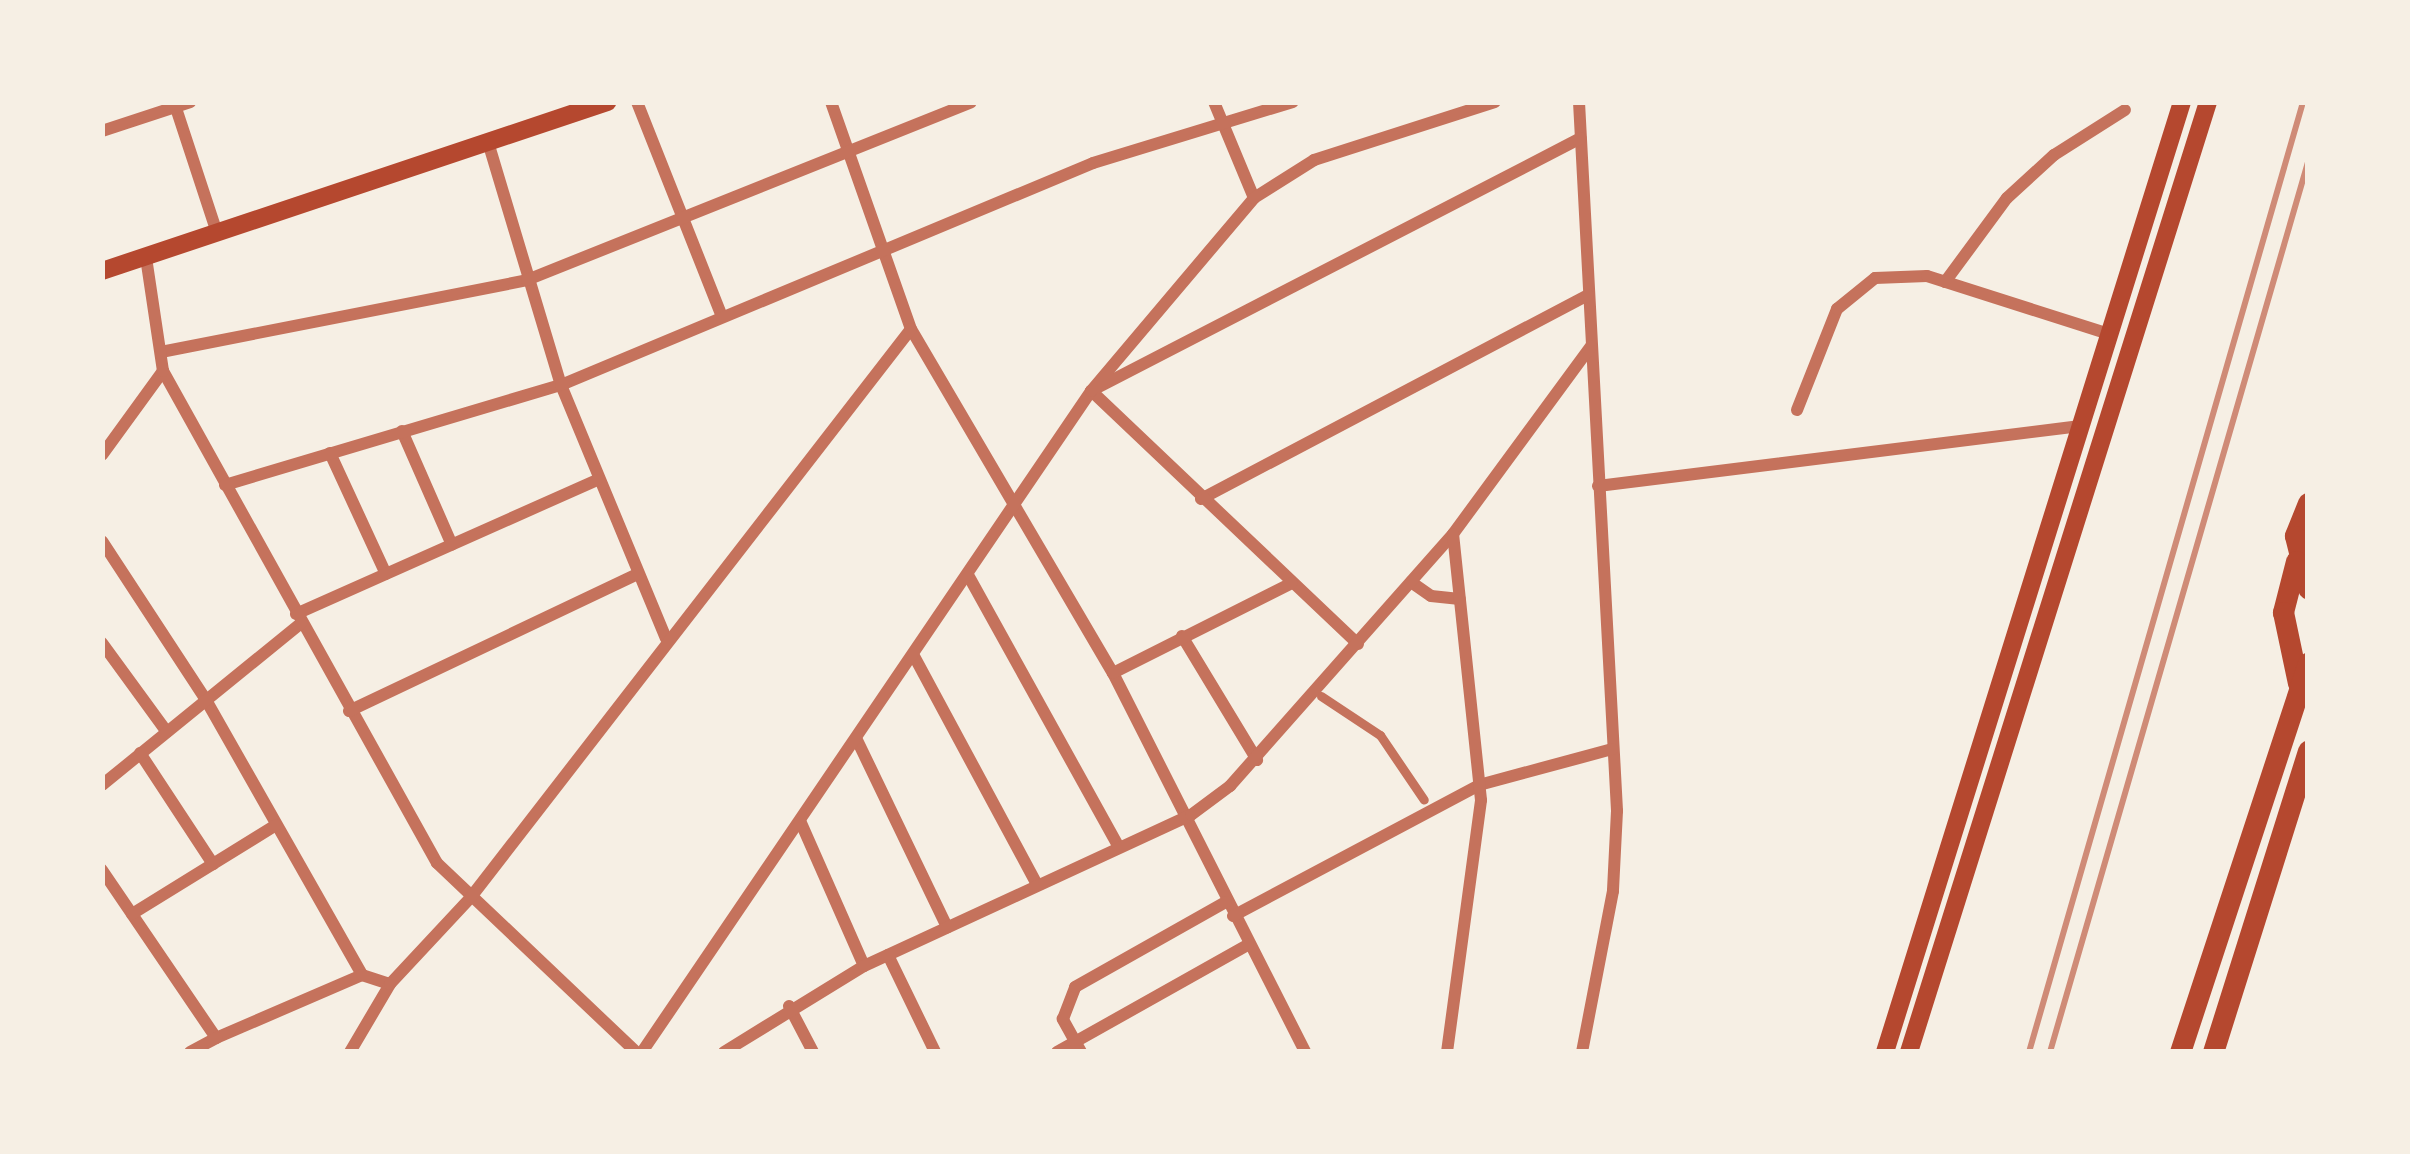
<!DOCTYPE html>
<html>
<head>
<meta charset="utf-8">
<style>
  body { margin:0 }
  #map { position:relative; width:2410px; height:1154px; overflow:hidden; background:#f6efe4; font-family:"Varela Round",sans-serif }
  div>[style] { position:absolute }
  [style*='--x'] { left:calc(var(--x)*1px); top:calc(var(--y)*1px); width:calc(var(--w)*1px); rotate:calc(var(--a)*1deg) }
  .pedestrian>* { height:9px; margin:-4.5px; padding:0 4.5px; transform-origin:4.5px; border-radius:4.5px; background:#c5725c }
  .minor>* { height:12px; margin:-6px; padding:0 6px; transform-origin:6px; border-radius:6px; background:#c5725c }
  .secondary>* { height:18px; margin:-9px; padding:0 9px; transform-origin:9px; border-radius:9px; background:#b5482f }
  .trunk>* { height:21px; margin:-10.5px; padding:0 10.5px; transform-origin:10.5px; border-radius:10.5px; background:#b5482f }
  .rail>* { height:6px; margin:-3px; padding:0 3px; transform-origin:3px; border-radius:3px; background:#cf8b77 }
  span { translate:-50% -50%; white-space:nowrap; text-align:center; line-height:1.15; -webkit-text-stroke:10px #f6efe4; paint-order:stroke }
  .frame { position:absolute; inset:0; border:105px solid #f6efe4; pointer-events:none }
</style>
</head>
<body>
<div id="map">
  <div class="pedestrian">
    <i style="--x:1321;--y:696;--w:71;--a:33.5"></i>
    <i style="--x:1380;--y:735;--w:78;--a:55.9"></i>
  </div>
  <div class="minor">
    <i style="--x:174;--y:102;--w:138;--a:71.8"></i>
    <i style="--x:637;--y:102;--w:231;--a:68.4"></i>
    <i style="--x:831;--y:102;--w:241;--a:70.6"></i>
    <i style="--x:911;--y:329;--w:399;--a:59.6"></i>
    <i style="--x:1113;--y:673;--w:425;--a:63.1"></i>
    <i style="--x:1214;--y:102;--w:104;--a:67.4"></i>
    <i style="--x:1579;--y:102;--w:710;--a:86.93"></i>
    <i style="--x:1617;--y:811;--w:80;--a:92.9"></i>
    <i style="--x:1613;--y:891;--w:164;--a:100.9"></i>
    <i style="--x:102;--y:131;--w:93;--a:-18.2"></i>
    <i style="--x:488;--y:142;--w:254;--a:73.3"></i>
    <i style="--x:561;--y:385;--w:274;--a:67.5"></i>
    <i style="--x:1945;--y:282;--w:104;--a:-53.6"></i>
    <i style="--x:2007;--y:198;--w:64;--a:-42.5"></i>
    <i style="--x:2054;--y:155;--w:84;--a:-32.4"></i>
    <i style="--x:161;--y:352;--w:373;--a:-11.1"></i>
    <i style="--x:527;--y:280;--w:478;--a:-21.8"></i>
    <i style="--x:163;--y:371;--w:563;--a:60.89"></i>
    <i style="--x:437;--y:863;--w:274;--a:43.5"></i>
    <i style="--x:1797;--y:410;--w:109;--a:-68.4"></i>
    <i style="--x:1837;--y:309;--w:49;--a:-39.2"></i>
    <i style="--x:1875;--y:278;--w:52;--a:-2.2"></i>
    <i style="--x:1927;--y:276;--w:191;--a:17.7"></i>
    <i style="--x:402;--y:431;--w:124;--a:66.3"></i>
    <i style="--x:330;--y:453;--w:133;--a:65.2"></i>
    <i style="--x:102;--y:455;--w:104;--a:-54"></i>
    <i style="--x:163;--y:371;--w:115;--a:-98.5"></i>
    <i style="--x:225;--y:485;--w:351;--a:-16.6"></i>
    <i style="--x:561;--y:385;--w:576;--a:-22.65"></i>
    <i style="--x:1093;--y:163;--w:209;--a:-17"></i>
    <i style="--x:1598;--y:486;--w:486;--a:-7.1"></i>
    <i style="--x:1201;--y:499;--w:437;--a:-27.8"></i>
    <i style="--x:102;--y:541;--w:190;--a:56.8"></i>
    <i style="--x:206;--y:700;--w:316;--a:60.4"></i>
    <i style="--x:968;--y:575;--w:310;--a:61"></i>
    <i style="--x:1411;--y:582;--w:24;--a:35"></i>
    <i style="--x:1431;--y:596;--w:29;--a:6"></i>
    <i style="--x:296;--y:614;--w:329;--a:-24"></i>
    <i style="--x:1182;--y:636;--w:145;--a:58.8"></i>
    <i style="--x:102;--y:643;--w:110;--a:53.9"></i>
    <i style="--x:1358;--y:644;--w:368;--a:-136.5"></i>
    <i style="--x:1091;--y:391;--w:551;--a:-27.31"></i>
    <i style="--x:914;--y:656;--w:259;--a:61.7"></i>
    <i style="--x:1113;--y:673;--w:200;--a:-26.7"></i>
    <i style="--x:349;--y:711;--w:320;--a:-25.4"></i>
    <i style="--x:857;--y:740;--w:208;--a:64.3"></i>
    <i style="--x:140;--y:753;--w:133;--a:56.7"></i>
    <i style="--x:102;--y:785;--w:257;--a:-39.1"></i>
    <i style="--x:801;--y:823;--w:156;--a:66.2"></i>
    <i style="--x:102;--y:870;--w:203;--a:55.8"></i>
    <i style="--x:216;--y:1038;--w:159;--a:-23.3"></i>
    <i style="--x:362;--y:975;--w:29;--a:18"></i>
    <i style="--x:132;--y:914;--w:169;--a:-31.7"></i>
    <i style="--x:1233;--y:916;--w:279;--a:-28"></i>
    <i style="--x:1479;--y:785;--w:138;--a:-15.1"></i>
    <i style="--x:888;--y:955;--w:108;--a:64.1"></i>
    <i style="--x:789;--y:1006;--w:52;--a:62.4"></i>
    <i style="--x:190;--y:1052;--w:30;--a:-28"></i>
    <i style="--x:350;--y:1052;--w:79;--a:-59.5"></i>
    <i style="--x:390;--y:984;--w:119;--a:-47"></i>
    <i style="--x:471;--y:897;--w:718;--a:-52.24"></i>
    <i style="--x:642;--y:1052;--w:799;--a:-55.81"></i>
    <i style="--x:1091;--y:391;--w:253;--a:-49.8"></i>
    <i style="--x:1254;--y:198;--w:71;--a:-32.3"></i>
    <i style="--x:1314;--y:160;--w:190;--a:-17.8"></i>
    <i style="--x:724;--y:1052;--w:164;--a:-31.6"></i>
    <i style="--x:864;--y:966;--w:360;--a:-24.8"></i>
    <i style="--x:1191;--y:815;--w:49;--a:-36.6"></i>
    <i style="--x:1230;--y:786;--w:337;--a:-48.5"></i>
    <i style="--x:1453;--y:534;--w:233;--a:-53.7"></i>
    <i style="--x:1057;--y:1052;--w:219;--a:-29.3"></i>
    <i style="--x:1081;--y:1052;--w:38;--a:-119"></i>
    <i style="--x:1063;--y:1019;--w:34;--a:-69"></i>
    <i style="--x:1075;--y:987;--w:173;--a:-29.4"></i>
    <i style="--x:1447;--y:1052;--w:254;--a:-82.3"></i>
    <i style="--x:1481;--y:800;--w:267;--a:-96"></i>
  </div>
  <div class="secondary">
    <i style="--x:102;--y:271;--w:533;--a:-18.5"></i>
    <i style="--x:1885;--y:1052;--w:995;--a:-72.64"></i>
    <i style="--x:1909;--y:1052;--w:996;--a:-72.53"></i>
  </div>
  <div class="trunk">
    <i style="--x:2308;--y:503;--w:35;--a:112"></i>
    <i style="--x:2295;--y:536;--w:54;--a:76"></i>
    <i style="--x:2296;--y:561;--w:53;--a:104.3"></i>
    <i style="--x:2283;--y:612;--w:73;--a:78.1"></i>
    <i style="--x:2180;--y:1052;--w:410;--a:-71.8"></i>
    <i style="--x:2213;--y:1052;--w:316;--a:-72.5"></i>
  </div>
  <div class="rail">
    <i style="--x:2029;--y:1052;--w:989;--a:-73.91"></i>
    <i style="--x:2050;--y:1052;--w:927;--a:-73.83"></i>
  </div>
  <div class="frame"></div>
</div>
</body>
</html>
